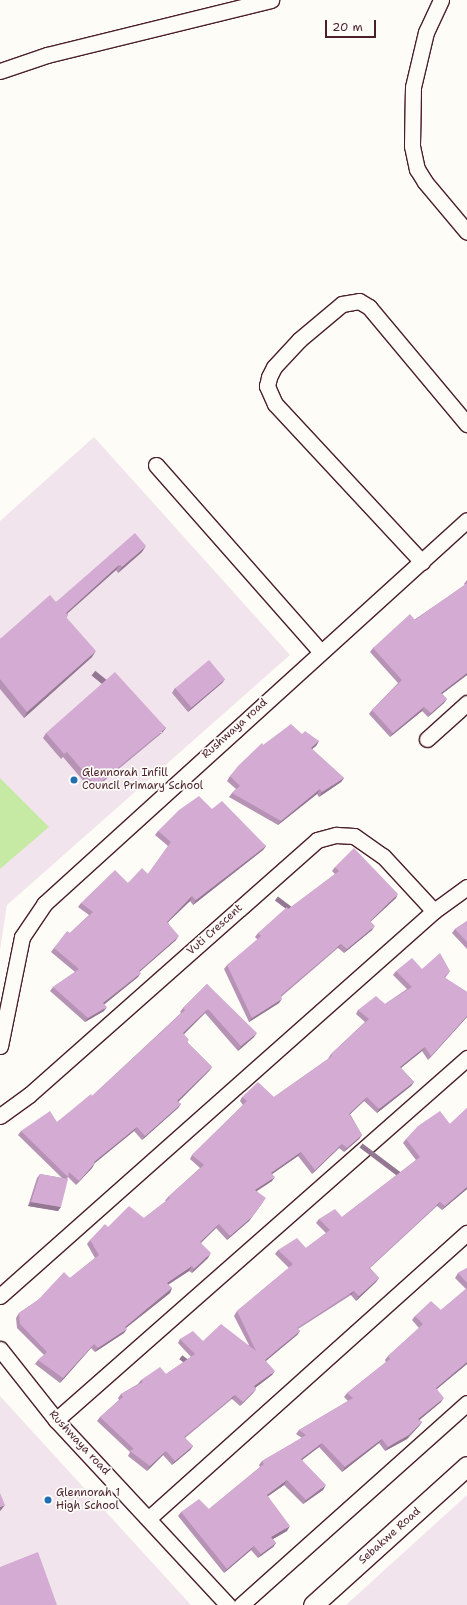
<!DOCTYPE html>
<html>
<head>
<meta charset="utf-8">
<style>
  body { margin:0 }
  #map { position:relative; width:467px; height:1605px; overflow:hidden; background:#fdfcf7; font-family:"Shantell Sans",sans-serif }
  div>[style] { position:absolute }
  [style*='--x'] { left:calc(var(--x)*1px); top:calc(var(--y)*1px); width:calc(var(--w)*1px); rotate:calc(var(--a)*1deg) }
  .built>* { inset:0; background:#f1e4ec }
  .green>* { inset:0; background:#c6eaa3 }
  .roads { filter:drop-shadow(1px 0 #4a1f2b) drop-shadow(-1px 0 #4a1f2b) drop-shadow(0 1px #4a1f2b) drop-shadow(0 -1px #4a1f2b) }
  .minor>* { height:15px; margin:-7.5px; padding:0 7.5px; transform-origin:7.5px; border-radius:7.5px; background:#fdfcf7 }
  .tertiary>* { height:19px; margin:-9.5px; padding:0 9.5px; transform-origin:9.5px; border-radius:9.5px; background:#fdfcf7 }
  .wall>* { inset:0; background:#b693b5 }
  .shaded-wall>* { inset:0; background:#947893; transform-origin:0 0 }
  .building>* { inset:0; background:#d4abd2; transform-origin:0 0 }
  .dots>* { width:11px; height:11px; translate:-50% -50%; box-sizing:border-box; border:2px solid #fdfcf7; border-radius:50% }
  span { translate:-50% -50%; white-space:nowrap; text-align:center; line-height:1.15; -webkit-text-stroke:3.5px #fdfcf7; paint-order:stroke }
  .street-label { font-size:11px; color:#4a1f2b }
  .poi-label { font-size:11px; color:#4a1f2b }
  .left { translate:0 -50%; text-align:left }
  .scale { position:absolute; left:325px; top:20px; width:51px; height:18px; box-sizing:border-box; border:2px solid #4a1f2b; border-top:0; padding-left:5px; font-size:12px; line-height:14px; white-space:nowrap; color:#4a1f2b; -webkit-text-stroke:3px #fdfcf7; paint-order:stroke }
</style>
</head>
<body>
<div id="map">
  <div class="built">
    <i style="clip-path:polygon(94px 437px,290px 655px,7px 905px,0 950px,0 521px)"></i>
    <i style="clip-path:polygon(0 1396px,191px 1605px,0 1605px)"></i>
    <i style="clip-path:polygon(467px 1495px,467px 1605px,346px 1605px)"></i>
  </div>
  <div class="green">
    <i style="clip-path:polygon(0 778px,49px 827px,0 869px)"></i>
  </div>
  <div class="roads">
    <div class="minor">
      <i style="--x:441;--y:0;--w:35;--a:115"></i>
      <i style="--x:426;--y:32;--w:57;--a:103.3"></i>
      <i style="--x:413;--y:87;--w:59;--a:91"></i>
      <i style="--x:412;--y:146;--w:24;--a:78"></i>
      <i style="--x:417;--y:169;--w:15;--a:58"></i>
      <i style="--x:425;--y:182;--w:65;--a:50"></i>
      <i style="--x:0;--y:71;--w:50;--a:-18.8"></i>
      <i style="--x:47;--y:55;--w:231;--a:-13.8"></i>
      <i style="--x:156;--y:465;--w:248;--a:48.6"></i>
      <i style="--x:422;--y:562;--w:216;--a:-132.9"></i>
      <i style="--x:275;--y:404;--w:20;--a:-114"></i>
      <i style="--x:267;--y:386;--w:9;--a:-77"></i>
      <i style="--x:269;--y:377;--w:11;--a:-63"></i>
      <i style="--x:274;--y:367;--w:37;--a:-47"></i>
      <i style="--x:299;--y:340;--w:56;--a:-39.9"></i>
      <i style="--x:342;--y:304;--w:17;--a:-10"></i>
      <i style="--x:359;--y:301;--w:12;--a:31"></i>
      <i style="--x:369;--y:307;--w:153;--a:50.1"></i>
      <i style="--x:427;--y:739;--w:54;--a:-42"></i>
      <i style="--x:0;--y:1046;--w:111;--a:-78.6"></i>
      <i style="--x:22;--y:937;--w:40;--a:-56"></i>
      <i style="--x:44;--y:904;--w:571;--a:-42.23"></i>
      <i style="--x:0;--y:1116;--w:36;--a:-36"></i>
      <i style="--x:29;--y:1095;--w:385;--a:-41.5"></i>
      <i style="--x:317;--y:840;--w:20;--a:-15"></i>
      <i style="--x:336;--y:835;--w:18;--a:3"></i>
      <i style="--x:354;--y:836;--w:35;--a:35"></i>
      <i style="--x:383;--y:856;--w:75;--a:47.2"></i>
      <i style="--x:0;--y:1296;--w:580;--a:-41.58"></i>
      <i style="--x:434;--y:911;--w:41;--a:-36"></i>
      <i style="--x:0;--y:1349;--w:90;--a:51.7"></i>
      <i style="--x:56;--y:1420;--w:253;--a:47.1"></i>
      <i style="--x:56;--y:1420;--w:548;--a:-41.37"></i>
      <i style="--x:149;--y:1518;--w:427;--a:-41.9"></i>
      <i style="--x:241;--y:1605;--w:303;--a:-41.8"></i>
    </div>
    <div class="tertiary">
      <i style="--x:313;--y:1605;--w:207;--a:-42.1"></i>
    </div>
  </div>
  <div class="wall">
    <i style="clip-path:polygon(142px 552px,118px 573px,116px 570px,67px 614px,68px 615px,66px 618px,92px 657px,24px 718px,0 689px,0 639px,56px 602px)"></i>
    <i style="clip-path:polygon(467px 580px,467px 675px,442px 694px,447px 699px,444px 703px,428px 717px,422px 711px,390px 737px,369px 714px,372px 710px,398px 683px,370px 652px,373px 648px,465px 585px,464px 584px)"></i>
    <i style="clip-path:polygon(225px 679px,222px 683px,188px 712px,172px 693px,175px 688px)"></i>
    <i style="clip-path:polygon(46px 733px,162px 733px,92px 791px,63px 757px,61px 759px,43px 738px)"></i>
    <i style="clip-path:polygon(302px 734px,319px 741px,316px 746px,312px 749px,344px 778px,341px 782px,319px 797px,317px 794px,278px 825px,229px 797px,232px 793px,236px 789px,227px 781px,230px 776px,263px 745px)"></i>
    <i style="clip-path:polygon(212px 809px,266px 846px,263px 850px,193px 905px,190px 901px,168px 922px,176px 940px,139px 972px,138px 977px,104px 1004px,104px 1011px,85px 1022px,50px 991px,53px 987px,75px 972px,51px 952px,54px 948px,89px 915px,78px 907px,81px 903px,148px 874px,168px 846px,155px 835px,158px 831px)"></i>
    <i style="clip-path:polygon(335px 867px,396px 898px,370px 921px,372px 930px,344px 953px,338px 948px,281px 997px,279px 1003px,249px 1022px,224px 969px,227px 965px,258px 940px,255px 937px,258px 933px,335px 874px,332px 871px)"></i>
    <i style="clip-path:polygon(467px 921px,467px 949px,452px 933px,455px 929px)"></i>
    <i style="clip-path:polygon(422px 969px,450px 971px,445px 978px,467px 992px,467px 1017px,428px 1060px,422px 1051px,401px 1068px,414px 1082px,411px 1086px,377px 1113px,364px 1101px,350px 1114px,362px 1135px,359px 1139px,344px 1152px,339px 1148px,312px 1174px,298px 1156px,272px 1174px,272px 1181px,257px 1191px,263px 1202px,249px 1221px,227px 1240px,216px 1228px,201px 1243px,208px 1258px,192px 1273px,189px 1271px,168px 1285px,172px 1288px,170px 1293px,126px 1328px,124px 1333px,95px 1352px,91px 1348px,60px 1383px,35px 1364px,38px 1360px,44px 1355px,17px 1328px,16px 1318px,19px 1313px,70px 1278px,95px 1258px,87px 1244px,90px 1240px,108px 1227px,144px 1218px,166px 1201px,165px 1201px,168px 1197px,200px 1168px,190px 1159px,192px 1155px,243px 1105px,240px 1101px,242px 1097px,274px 1097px,328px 1059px,331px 1054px,365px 1022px,356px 1014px,358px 1010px,385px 1004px,407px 989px,393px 975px,396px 971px)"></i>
    <i style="clip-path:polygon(207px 984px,254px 1037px,238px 1051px,205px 1013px,184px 1034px,188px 1043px,212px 1067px,209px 1071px,178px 1102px,181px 1104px,178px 1108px,142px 1140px,134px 1131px,95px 1163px,92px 1168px,76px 1185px,68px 1177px,67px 1179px,58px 1211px,28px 1206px,37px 1178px,40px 1174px,62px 1178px,18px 1135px,21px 1131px,57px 1122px,92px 1096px,181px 1013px,180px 1012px,183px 1008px)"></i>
    <i style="clip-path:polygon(467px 1108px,467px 1189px,442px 1210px,437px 1206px,370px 1268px,379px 1278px,376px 1282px,356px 1301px,351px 1295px,298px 1329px,300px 1331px,297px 1335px,266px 1361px,272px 1375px,255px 1388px,256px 1389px,253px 1393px,240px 1406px,232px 1399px,185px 1438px,193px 1446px,190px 1450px,172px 1465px,163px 1455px,147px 1471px,128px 1456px,130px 1452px,97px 1421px,100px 1417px,119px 1400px,118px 1398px,121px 1394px,138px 1384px,141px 1380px,166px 1374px,191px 1357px,178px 1343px,180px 1339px,249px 1345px,234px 1316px,237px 1311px,289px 1268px,275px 1254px,278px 1250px,306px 1248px,326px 1233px,316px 1223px,319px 1219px,342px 1217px,416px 1160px,403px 1143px,406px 1139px,450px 1124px)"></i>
    <i style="clip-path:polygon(467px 1268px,467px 1364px,437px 1389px,441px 1402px,419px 1420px,422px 1422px,419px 1426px,407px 1439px,385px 1451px,379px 1443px,342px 1472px,319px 1447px,302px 1460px,323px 1490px,303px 1504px,284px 1485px,268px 1496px,287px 1531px,273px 1539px,276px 1543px,273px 1547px,258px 1558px,251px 1550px,224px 1573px,178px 1516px,181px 1512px,209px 1509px,260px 1467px,259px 1465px,262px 1461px,302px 1438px,296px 1434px,299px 1430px,348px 1401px,344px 1397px,347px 1393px,386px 1362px,385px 1360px,388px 1356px,419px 1328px,412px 1320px,415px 1316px,441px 1310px,466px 1289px,455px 1278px,458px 1273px)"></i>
  </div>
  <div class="shaded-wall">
    <i style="clip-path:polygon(146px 546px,142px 552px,118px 573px,122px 567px)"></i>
    <i style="clip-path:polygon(120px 564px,116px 570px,62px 618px,66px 613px)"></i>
    <i style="clip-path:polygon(96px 651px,92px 657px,24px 718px,27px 712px)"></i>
    <i style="clip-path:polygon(467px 673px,467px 675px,438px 697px,441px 693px)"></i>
    <i style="clip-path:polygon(225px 679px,222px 683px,188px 712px,191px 708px)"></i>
    <i style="clip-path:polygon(447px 699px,444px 703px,428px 717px,431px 713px)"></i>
    <i style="clip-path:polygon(424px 707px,422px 711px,390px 737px,393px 733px)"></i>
    <i style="left:166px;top:728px;width:6px;height:91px;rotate:129deg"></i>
    <i style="clip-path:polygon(319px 741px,316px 746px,308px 752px,311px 748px)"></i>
    <i style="clip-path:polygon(344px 778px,341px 782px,319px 797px,322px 792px)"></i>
    <i style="clip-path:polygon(320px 789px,317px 794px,278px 825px,281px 821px)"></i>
    <i style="clip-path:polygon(266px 846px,263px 850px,193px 905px,196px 900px)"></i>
    <i style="clip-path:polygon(398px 894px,396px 898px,367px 925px,370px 921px)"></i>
    <i style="clip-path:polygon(192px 896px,190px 901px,164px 926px,167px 922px)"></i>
    <i style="clip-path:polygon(375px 926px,372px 930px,344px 953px,347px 949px)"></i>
    <i style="clip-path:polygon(179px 936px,176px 940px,136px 975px,139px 971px)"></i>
    <i style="left:341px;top:944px;width:5px;height:79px;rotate:127deg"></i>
    <i style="clip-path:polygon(141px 973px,138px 977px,100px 1008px,103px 1003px)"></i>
    <i style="clip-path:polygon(282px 999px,279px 1003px,249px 1022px,252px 1018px)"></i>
    <i style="clip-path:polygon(107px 1007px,104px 1011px,85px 1022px,88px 1018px)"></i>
    <i style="clip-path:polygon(208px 1009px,205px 1013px,180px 1038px,183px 1033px)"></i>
    <i style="clip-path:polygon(467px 1016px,467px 1017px,428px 1060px,431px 1056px)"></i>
    <i style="clip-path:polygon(257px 1033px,254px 1037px,238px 1051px,241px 1046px)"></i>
    <i style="clip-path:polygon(425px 1047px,422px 1051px,397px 1071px,400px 1067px)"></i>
    <i style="clip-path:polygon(212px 1067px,209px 1071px,175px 1105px,177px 1101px)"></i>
    <i style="clip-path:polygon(414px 1082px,411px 1086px,377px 1113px,379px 1109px)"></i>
    <i style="clip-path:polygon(367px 1097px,364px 1101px,346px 1118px,349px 1114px)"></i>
    <i style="clip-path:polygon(181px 1104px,178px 1108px,142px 1140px,145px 1136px)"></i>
    <i style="clip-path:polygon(137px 1127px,134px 1131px,91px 1166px,94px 1162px)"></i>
    <i style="clip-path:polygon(362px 1135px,359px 1139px,344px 1152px,347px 1148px)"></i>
    <i style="clip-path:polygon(342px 1144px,339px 1148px,312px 1174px,315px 1170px)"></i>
    <i style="clip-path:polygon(301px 1152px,298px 1156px,268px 1177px,271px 1173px)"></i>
    <i style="clip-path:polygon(95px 1163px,92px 1168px,76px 1185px,79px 1181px)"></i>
    <i style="clip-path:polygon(275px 1177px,272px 1181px,252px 1194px,255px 1190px)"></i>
    <i style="clip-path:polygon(467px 1187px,467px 1189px,442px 1210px,445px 1206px)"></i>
    <i style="clip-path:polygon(31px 1202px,61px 1207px,58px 1211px,28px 1206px)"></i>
    <i style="clip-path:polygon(263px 1202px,249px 1221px,227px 1240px,230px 1236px)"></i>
    <i style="left:440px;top:1202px;width:5px;height:97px;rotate:127deg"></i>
    <i style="clip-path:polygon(219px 1224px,216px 1228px,197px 1246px,200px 1242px)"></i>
    <i style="clip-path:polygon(211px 1253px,208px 1258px,192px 1273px,194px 1269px)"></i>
    <i style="clip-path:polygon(192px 1266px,189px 1271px,164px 1287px,167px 1283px)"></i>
    <i style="clip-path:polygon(379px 1278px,376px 1282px,356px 1301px,359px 1296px)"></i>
    <i style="clip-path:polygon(172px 1288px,170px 1293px,122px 1331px,125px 1327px)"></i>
    <i style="left:354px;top:1291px;width:5px;height:68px;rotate:127deg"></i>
    <i style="clip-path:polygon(127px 1329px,124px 1333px,95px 1352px,98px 1348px)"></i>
    <i style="clip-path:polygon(300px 1331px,297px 1335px,262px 1364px,265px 1360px)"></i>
    <i style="clip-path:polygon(94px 1344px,91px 1348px,60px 1383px,63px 1378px)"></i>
    <i style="clip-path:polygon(467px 1362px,467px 1364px,433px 1392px,436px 1388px)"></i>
    <i style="clip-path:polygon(275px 1371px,272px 1375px,251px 1391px,254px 1386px)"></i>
    <i style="clip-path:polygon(256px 1389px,253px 1393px,240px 1406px,243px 1402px)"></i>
    <i style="left:235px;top:1395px;width:5px;height:66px;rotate:127deg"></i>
    <i style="clip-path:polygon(444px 1398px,441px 1402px,416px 1423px,418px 1419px)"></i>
    <i style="clip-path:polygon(422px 1422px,419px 1426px,407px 1439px,385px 1451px,388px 1447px)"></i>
    <i style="clip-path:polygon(382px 1439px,379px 1443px,342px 1472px,345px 1467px)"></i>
    <i style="clip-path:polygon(322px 1443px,319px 1447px,298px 1463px,301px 1459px)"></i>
    <i style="clip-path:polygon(193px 1446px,190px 1450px,172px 1465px,175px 1461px)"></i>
    <i style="clip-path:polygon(166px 1451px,163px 1455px,147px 1471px,150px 1466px)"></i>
    <i style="clip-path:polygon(287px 1480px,284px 1485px,264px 1499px,267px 1495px)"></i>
    <i style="clip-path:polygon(326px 1485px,323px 1490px,303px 1504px,306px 1500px)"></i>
    <i style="clip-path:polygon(5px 1505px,1px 1510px,0 1511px,0 1507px)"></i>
    <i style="clip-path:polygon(290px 1526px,287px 1531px,268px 1542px,271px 1537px)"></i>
    <i style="clip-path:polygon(276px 1543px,273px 1547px,258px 1558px,261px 1554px)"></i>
    <i style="clip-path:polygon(254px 1546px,251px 1550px,224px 1573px,227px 1569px)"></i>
  </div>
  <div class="building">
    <i style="clip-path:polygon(135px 533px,146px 546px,122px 567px,120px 564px,66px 613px,68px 615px,66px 617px,96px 651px,27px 712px,0 679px,0 639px,50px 595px,56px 602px)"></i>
    <i style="clip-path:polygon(467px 583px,467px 673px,441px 693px,447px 699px,431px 713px,424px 707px,393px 733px,372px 710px,402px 680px,373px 648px,410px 614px,415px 620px)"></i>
    <i style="left:209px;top:660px;width:25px;height:44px;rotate:50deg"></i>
    <i style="clip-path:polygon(115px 672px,166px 728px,96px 786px,67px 752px,64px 754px,46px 733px)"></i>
    <i style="clip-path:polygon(291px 724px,302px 734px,305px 731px,319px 741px,311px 748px,344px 778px,322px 792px,320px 789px,281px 821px,232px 793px,240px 786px,230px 776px,238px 766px,262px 743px,263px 745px)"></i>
    <i style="clip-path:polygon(199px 796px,212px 809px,222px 801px,266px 846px,196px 900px,192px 896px,167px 922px,179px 936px,139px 971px,141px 973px,103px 1003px,107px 1007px,88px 1018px,53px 987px,79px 969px,54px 948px,67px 931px,70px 933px,93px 912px,81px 903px,115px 870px,128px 883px,142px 868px,148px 874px,171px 842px,158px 831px,179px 810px)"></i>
    <i style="clip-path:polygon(354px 848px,398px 894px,370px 921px,375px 926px,347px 949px,341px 944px,281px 995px,282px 999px,252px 1018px,227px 965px,261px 936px,258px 933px,287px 907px,288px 909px,339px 871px,335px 867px)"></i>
    <i style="clip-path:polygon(467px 921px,467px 942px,455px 929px)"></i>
    <i style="clip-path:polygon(440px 953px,450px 971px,444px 977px,467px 992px,467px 1016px,431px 1056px,425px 1047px,400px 1067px,414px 1082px,379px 1109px,367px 1097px,349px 1114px,362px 1135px,347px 1148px,342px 1144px,315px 1170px,301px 1152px,271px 1173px,275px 1177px,255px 1190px,266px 1198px,252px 1217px,230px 1236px,219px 1224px,200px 1242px,211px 1253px,194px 1269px,192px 1266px,167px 1283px,172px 1288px,125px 1327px,127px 1329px,98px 1348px,94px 1344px,63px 1378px,38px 1360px,47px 1352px,20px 1324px,19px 1313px,38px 1300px,64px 1272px,70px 1278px,99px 1255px,90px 1240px,105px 1224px,108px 1227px,129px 1206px,144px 1218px,170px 1198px,168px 1197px,204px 1165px,192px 1155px,247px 1101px,242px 1097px,258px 1082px,274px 1097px,332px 1056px,331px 1054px,369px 1019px,358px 1010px,376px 996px,385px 1004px,412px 987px,396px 971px,412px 958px,422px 969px)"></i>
    <i style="clip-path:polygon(207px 984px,257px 1033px,241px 1046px,208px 1009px,183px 1033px,189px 1040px,187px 1042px,212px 1067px,177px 1101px,181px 1104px,145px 1136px,137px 1127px,94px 1162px,95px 1163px,79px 1181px,69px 1172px,68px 1177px,21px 1131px,50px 1111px,57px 1122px,91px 1094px,92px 1096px,185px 1010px,183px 1008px)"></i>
    <i style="clip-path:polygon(467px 1108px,467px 1187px,445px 1206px,440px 1202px,369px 1268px,379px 1278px,359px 1296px,354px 1291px,297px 1328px,300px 1331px,265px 1360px,275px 1371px,254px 1386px,256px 1389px,243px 1402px,235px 1395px,184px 1437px,193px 1446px,175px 1461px,166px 1451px,150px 1466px,130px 1451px,134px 1449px,100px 1417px,123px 1397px,121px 1394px,143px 1382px,141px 1380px,160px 1367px,166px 1374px,195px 1354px,180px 1339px,193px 1331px,203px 1341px,221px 1324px,256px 1351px,237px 1311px,293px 1264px,278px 1250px,297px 1238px,306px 1248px,330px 1230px,319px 1219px,335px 1209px,342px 1217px,420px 1157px,406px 1139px,418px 1126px,440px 1111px,450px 1124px)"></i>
    <i style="clip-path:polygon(40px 1174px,68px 1179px,61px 1207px,31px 1202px)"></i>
    <i style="clip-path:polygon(467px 1268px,467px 1283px,458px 1273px)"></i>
    <i style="clip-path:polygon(467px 1288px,467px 1362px,436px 1388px,444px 1398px,418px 1419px,422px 1422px,409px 1435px,388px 1447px,382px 1439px,345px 1467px,322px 1443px,301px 1459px,326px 1485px,306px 1500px,287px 1480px,267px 1495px,290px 1526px,271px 1537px,276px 1543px,261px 1554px,254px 1546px,227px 1569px,181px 1512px,199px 1499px,209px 1509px,264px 1464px,262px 1461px,306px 1435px,299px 1430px,353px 1398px,347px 1393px,390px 1359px,388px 1356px,423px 1324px,415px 1316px,431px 1301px,441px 1310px)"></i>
    <i style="clip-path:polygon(0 1493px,5px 1505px,0 1507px)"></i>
    <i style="clip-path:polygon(38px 1552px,57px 1605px,0 1605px,0 1567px)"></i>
  </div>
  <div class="dots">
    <i style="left:74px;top:780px;background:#1f6fb2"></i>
    <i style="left:48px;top:1500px;background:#1f6fb2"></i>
  </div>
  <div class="street-label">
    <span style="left:235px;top:729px;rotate:-42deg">Rushwaya road</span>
    <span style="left:215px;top:930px;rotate:-42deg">Vuti Crescent</span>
    <span style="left:79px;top:1443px;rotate:47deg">Rushwaya road</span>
    <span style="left:390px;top:1536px;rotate:-42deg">Sebakwe Road</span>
  </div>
  <div class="poi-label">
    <span class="left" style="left:82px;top:780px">Glennorah Infill<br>Council Primary School</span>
    <span class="left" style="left:56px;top:1500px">Glennorah 1<br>High School</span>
  </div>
  <div class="scale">20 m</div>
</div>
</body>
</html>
